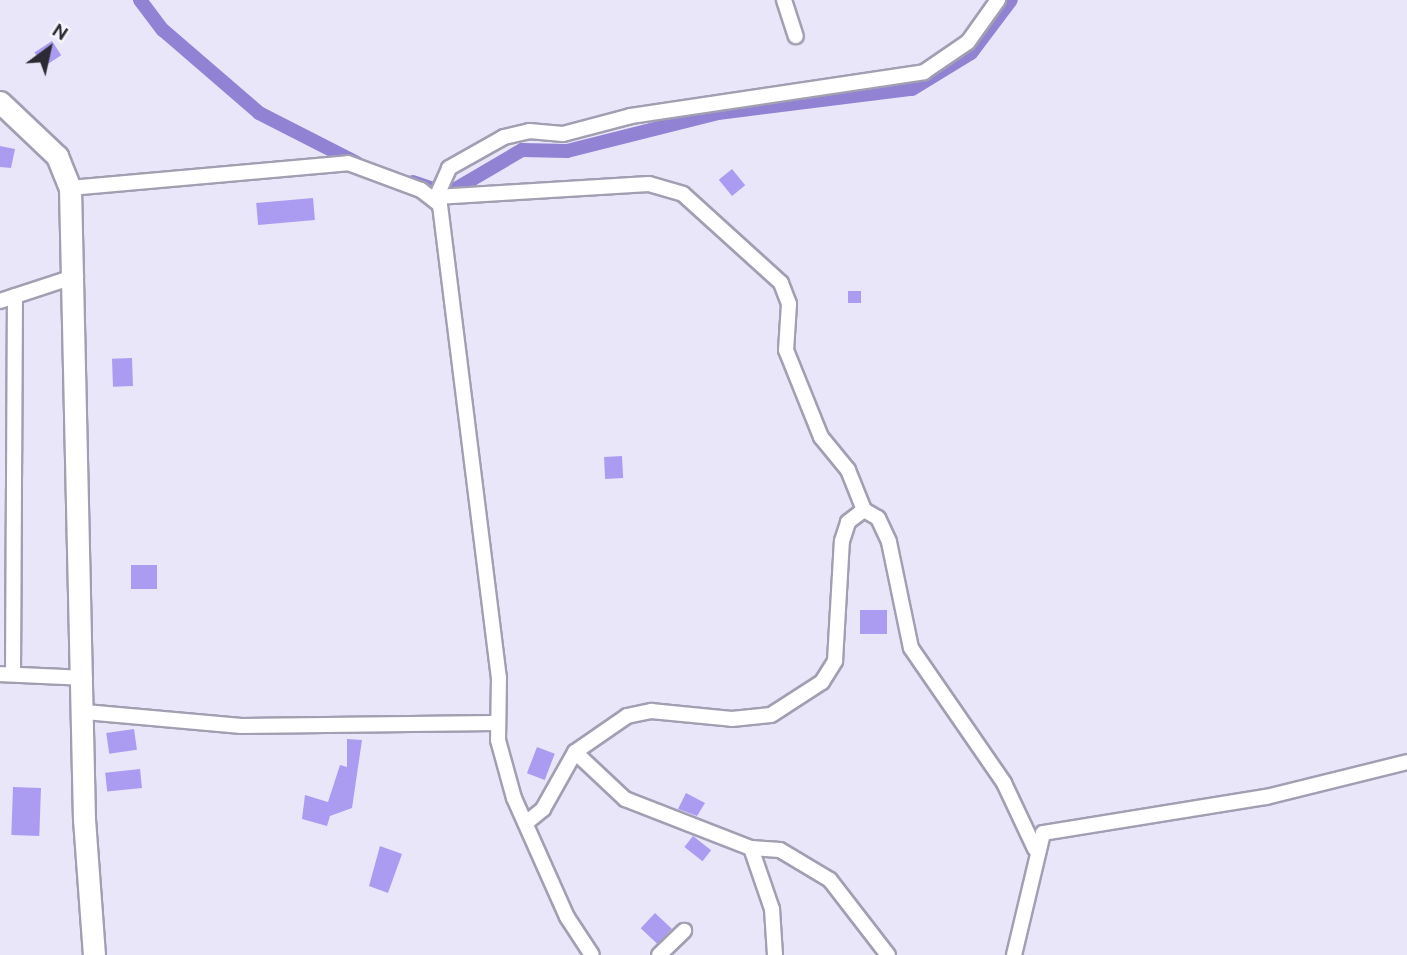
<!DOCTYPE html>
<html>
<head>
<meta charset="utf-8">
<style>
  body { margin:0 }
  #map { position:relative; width:1407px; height:955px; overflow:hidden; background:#e9e6fa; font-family:Ubuntu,sans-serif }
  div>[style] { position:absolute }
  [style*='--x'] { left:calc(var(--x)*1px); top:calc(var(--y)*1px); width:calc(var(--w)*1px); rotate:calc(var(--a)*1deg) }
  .canal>* { height:14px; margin:-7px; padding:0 7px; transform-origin:7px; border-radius:7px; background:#9182d4 }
  .building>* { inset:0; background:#ab9cf1; transform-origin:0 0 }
  .roads { filter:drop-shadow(2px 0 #a19fb1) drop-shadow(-2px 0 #a19fb1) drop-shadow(0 2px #a19fb1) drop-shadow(0 -2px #a19fb1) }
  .street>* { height:14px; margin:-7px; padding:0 7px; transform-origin:7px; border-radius:7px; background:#fff }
  .secondary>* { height:21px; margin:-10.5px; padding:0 10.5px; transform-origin:10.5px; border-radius:10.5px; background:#fff }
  span { translate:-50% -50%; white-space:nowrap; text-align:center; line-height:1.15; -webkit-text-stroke:6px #f6f5fd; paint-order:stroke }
  .north { position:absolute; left:14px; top:14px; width:70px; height:70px; -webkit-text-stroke:5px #f6f5fd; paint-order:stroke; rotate:33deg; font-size:19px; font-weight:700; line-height:28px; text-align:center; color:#2c2b33 }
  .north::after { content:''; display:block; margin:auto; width:24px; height:32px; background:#2c2b33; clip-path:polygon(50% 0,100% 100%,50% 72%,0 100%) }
</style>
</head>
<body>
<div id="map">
  <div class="canal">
    <i style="--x:140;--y:0;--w:38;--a:53"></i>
    <i style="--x:163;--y:30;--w:127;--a:40.8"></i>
    <i style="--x:259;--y:113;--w:110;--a:27"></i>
    <i style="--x:413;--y:182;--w:36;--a:19"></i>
    <i style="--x:447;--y:194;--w:87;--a:-30.4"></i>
    <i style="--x:522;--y:150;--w:45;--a:1.3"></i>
    <i style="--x:567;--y:151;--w:156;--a:-14.1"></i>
    <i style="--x:718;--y:113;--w:195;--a:-7.1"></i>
    <i style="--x:912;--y:89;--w:69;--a:-31.4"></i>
    <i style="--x:971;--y:53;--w:66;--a:-53"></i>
  </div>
  <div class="building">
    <i style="left:52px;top:41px;width:17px;height:21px;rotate:57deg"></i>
    <i style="clip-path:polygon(0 146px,15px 149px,11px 168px,0 167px)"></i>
    <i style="left:732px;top:169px;width:21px;height:17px;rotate:51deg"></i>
    <i style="left:313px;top:198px;width:22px;height:57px;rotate:85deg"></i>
    <i style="left:848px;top:291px;width:13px;height:12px"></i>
    <i style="left:132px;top:358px;width:28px;height:20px;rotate:88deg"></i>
    <i style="left:622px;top:456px;width:22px;height:18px;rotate:87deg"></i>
    <i style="left:131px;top:565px;width:26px;height:24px"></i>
    <i style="left:860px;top:610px;width:27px;height:24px"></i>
    <i style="left:134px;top:729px;width:21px;height:28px;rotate:82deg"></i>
    <i style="clip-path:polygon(347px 739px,362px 740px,352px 808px,330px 816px,327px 826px,302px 819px,305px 795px,328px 802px,340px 765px,347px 767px)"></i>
    <i style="left:537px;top:747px;width:19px;height:28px;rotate:21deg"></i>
    <i style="left:140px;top:769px;width:19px;height:35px;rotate:84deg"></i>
    <i style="left:13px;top:787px;width:28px;height:48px;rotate:2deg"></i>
    <i style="clip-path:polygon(686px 793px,705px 803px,697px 816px,678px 809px)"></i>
    <i style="left:693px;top:836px;width:23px;height:14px;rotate:38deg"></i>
    <i style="clip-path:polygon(380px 846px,402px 854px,388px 893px,369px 886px)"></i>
    <i style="left:655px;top:913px;width:23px;height:21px;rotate:43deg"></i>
  </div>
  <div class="roads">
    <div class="street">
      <i style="--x:784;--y:0;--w:38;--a:72"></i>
      <i style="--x:70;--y:188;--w:279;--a:-5.1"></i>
      <i style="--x:348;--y:163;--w:78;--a:20.3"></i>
      <i style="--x:421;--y:190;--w:24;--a:38"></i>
      <i style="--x:440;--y:205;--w:476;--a:82.9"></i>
      <i style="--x:499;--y:677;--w:63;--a:90.9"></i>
      <i style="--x:498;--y:740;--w:60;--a:74.6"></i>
      <i style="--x:514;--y:798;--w:130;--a:66"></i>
      <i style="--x:567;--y:917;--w:45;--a:56.7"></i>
      <i style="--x:436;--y:197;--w:213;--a:-3.5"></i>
      <i style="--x:649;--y:184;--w:35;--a:16"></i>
      <i style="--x:683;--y:194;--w:132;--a:42.2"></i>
      <i style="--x:781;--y:283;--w:22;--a:69"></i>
      <i style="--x:789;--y:304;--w:46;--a:93.7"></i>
      <i style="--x:786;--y:350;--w:94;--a:68.1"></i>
      <i style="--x:821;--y:437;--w:43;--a:50.7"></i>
      <i style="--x:848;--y:470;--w:43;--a:68.2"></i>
      <i style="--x:435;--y:200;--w:35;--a:-66"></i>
      <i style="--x:449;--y:168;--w:63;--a:-29.4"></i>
      <i style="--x:504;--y:137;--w:26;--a:-13"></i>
      <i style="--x:529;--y:131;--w:34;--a:5"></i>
      <i style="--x:563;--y:134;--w:70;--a:-14.8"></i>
      <i style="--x:631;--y:116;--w:296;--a:-8.5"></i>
      <i style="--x:924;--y:72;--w:53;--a:-34.3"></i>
      <i style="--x:968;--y:42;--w:52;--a:-54.5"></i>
      <i style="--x:0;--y:301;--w:80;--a:-18.2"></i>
      <i style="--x:0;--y:674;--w:85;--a:2.7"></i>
      <i style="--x:13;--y:674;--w:378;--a:-89.7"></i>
      <i style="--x:85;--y:712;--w:157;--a:5.1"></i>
      <i style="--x:241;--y:726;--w:254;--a:-0.7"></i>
      <i style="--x:575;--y:752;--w:69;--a:43.2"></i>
      <i style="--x:625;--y:799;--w:135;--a:21.3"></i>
      <i style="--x:751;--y:848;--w:65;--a:71"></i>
      <i style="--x:772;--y:909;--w:46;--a:86.3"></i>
      <i style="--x:526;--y:823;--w:22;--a:-39"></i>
      <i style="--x:543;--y:809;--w:65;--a:-60.7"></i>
      <i style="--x:575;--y:752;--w:63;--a:-34.7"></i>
      <i style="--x:627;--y:716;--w:25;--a:-12"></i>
      <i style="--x:651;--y:711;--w:81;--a:5.6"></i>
      <i style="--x:732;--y:719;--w:39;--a:-6"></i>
      <i style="--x:771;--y:715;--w:61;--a:-32.9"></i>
      <i style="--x:822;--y:682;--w:25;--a:-58"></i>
      <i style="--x:835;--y:661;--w:120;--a:-86.7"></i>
      <i style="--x:842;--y:541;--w:20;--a:-72"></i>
      <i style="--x:848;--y:522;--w:20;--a:-37"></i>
      <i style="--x:864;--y:510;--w:16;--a:30"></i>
      <i style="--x:878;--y:518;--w:26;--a:65"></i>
      <i style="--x:889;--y:542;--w:108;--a:78.3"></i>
      <i style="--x:911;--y:648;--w:164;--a:55.4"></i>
      <i style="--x:1004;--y:783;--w:73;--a:64.8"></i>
      <i style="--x:751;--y:848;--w:29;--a:4"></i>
      <i style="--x:780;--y:850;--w:58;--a:31"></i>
      <i style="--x:830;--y:880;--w:95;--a:52.3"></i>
      <i style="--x:659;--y:955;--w:35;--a:-44"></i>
      <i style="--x:1014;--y:955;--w:125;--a:-76.6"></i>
      <i style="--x:1043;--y:833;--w:226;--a:-9.2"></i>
      <i style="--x:1266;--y:797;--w:145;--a:-13.9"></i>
    </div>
    <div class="secondary">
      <i style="--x:0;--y:102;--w:79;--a:43.5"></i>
      <i style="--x:57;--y:156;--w:35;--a:68"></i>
      <i style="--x:70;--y:188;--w:631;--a:88.73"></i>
      <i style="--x:84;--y:819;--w:136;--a:85.8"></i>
    </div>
  </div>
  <div class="north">N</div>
</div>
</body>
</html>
